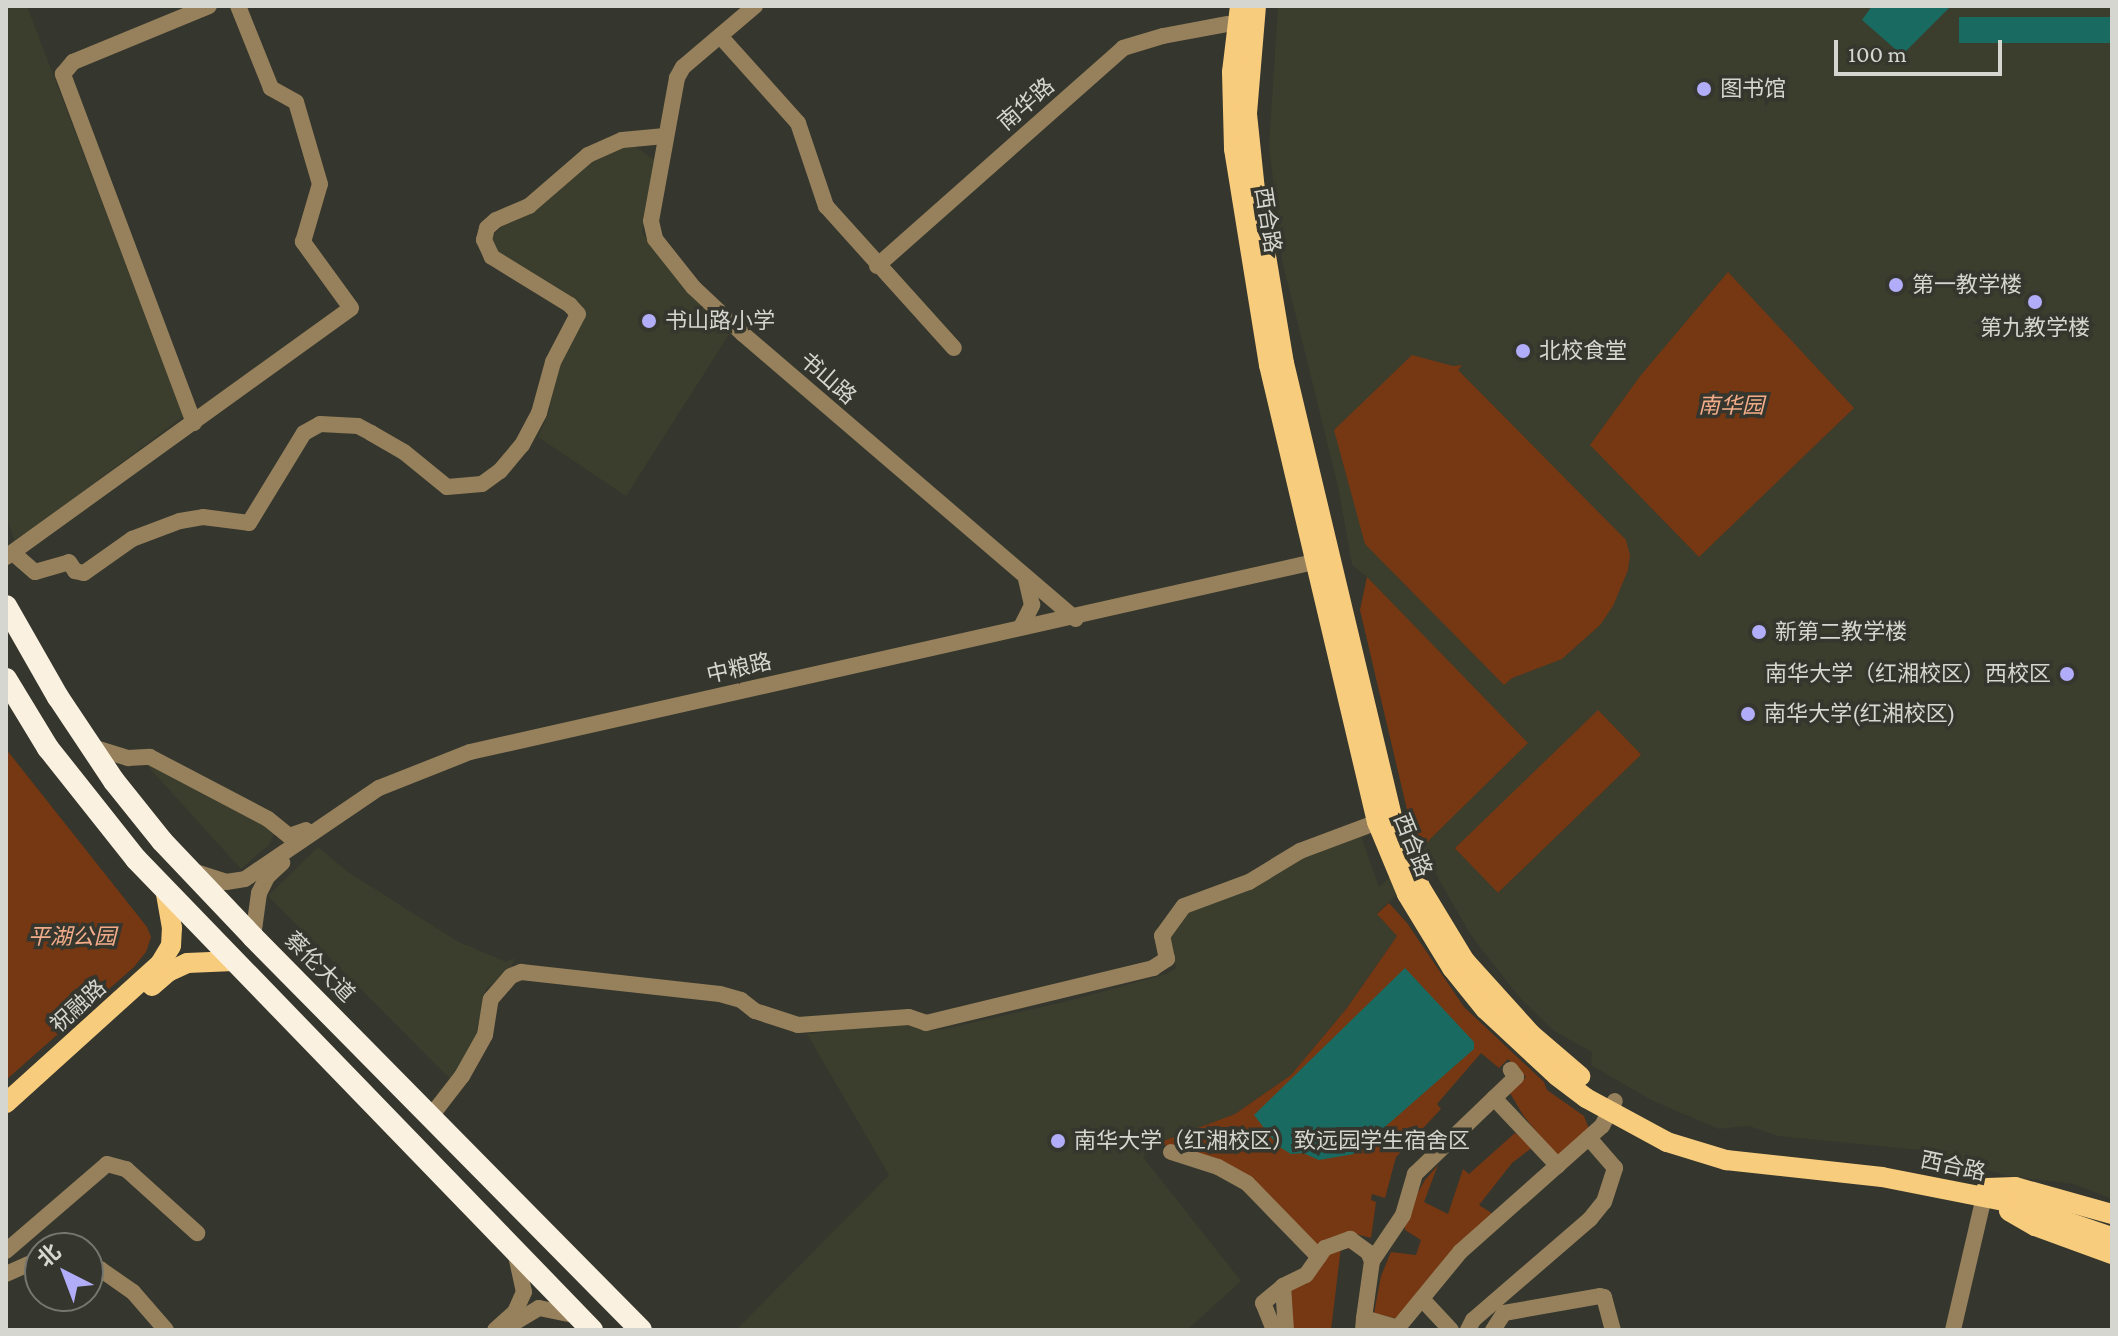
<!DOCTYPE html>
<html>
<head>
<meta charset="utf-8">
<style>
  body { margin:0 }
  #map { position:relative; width:2118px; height:1336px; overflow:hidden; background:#35362d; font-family:"Crimson Pro","Noto Sans SC",serif }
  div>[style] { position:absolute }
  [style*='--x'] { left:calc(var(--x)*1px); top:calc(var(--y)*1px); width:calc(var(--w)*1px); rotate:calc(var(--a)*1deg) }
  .built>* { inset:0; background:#3b3d2d }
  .green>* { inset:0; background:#763713; transform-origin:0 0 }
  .water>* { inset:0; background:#196b62; transform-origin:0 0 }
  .minor>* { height:16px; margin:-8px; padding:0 8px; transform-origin:8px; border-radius:8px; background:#96815c }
  .major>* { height:20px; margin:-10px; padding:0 10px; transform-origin:10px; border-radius:10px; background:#f8cc7d }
  .highway>* { height:22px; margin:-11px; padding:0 11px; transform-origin:11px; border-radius:11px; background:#fbf1e0 }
  .dots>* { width:22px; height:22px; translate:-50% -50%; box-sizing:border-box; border:4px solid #35362d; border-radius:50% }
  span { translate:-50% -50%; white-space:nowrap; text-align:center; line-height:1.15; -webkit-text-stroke:7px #35362d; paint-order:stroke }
  .poi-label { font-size:22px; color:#d5d6d0 }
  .left { translate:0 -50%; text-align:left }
  .right { translate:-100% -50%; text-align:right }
  .street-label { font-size:22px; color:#d5d6d0 }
  .park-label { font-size:22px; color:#f2ac8a; font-style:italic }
  .frame { position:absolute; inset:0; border:8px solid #d5d6d0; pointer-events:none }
  .north { position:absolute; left:24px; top:1232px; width:80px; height:80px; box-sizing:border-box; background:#35362d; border:2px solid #75766e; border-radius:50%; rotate:318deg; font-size:22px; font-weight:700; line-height:32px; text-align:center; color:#d5d6d0 }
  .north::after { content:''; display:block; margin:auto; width:28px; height:36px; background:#b2adf9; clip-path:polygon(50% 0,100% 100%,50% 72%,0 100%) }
  .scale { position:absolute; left:1834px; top:40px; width:168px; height:36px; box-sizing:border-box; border:4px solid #d5d6d0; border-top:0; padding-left:10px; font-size:24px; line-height:28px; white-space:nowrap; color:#d5d6d0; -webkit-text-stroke:6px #35362d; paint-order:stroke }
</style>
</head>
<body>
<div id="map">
  <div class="built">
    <i style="clip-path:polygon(7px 6px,27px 6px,184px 416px,15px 542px,6px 517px)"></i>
    <i style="clip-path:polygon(1278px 6px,2112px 6px,2112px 1199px,2074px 1184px,2007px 1176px,1920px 1150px,1778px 1136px,1749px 1126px,1719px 1129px,1651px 1100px,1591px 1065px,1592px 1052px,1554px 1031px,1519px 997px,1470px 934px,1430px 864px,1377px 913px,1397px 936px,1347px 1008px,1291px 1075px,1235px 1114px,1158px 1143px,1143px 1157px,1241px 1281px,1187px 1330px,736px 1330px,889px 1175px,807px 1034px,900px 1023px,925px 1031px,944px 1029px,1064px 1002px,1167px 974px,1176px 968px,1167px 935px,1185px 911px,1303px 853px,1360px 833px,1379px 887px,1423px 846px,1409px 818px,1360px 610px,1367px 577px,1352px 565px,1338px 486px,1282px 260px,1269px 145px)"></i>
    <i style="clip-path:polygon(631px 144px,656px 161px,642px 233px,681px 283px,730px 333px,626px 496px,538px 437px,549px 411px,561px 356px,584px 313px,502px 258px,492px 244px,492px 237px,504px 224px,589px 161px)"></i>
    <i style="clip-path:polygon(144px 762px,276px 830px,269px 845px,241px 869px)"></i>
    <i style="clip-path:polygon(318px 847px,348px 872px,457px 941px,506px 962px,515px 958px,511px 968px,486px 989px,474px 1044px,453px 1082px,268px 896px)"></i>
  </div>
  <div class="green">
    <i style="clip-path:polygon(1728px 272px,1854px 408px,1699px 557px,1590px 445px,1641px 375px)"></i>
    <i style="clip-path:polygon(1412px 355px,1453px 366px,1462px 365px,1458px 370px,1626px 540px,1630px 555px,1628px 570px,1613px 606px,1600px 625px,1562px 659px,1512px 678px,1504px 685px,1365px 544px,1334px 430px)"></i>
    <i style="clip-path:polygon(1367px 577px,1528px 743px,1423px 846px,1409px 818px,1360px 610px)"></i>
    <i style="left:1598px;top:710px;width:62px;height:199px;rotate:46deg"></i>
    <i style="clip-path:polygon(6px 749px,147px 927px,151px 937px,146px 952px,134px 967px,6px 1080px)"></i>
    <i style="clip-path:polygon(1389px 903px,1407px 923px,1464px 1007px,1544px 1082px,1547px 1090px,1584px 1116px,1589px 1129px,1557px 1157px,1523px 1115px,1510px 1093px,1526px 1077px,1508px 1059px,1499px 1068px,1481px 1053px,1437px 1104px,1441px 1109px,1396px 1157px,1385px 1198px,1372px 1194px,1371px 1200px,1376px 1202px,1371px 1238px,1356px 1234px,1319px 1247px,1220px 1162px,1158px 1143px,1235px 1114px,1291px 1075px,1347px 1008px,1397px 936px,1377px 914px)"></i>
    <i style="clip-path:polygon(1515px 1133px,1533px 1147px,1512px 1163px,1479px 1205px,1493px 1214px,1398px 1319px,1374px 1313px,1381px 1276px,1391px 1252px,1416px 1255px,1421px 1240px,1405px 1230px,1405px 1215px,1425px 1180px,1438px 1165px,1424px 1202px,1448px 1214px,1463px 1169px,1469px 1174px)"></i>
    <i style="clip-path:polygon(1342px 1242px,1353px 1250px,1341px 1247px,1331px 1330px,1290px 1330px,1287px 1287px)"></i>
  </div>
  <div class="water">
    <i style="clip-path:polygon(1872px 6px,1951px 6px,1902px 55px,1862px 20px)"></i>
    <i style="left:2112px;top:17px;width:26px;height:153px;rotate:90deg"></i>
    <i style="clip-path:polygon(1405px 968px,1474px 1042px,1474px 1049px,1354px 1154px,1319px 1160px,1303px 1153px,1291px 1154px,1278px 1146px,1254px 1115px)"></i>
  </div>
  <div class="minor">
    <i style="--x:755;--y:6;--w:94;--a:139.7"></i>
    <i style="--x:683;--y:67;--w:13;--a:119"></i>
    <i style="--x:677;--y:78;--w:145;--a:100.3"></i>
    <i style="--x:651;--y:221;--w:18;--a:77"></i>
    <i style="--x:655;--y:239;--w:61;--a:51.6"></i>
    <i style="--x:693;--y:287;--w:69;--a:43.2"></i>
    <i style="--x:743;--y:334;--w:438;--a:40.6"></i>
    <i style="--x:720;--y:36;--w:117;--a:48.1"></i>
    <i style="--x:798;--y:123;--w:88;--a:71.4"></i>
    <i style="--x:826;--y:206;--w:191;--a:48"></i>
    <i style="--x:877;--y:266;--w:329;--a:-41.5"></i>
    <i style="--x:1123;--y:48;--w:42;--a:-16.7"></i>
    <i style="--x:1163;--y:36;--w:66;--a:-10.5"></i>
    <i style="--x:194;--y:423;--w:373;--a:-110.6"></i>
    <i style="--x:63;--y:74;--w:16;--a:-50"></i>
    <i style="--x:73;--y:62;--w:147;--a:-22.4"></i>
    <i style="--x:13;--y:553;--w:29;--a:41"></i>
    <i style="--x:35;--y:572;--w:35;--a:-16"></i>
    <i style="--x:69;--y:562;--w:11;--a:56"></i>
    <i style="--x:75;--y:571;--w:9;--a:13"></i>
    <i style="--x:84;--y:573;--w:59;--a:-35.3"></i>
    <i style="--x:132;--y:539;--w:51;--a:-20.6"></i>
    <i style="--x:180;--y:521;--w:23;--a:-10"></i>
    <i style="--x:203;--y:517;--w:46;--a:7.4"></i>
    <i style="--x:249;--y:523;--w:105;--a:-58.6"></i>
    <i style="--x:304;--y:433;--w:18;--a:-29"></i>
    <i style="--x:320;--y:424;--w:38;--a:3"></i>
    <i style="--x:358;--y:426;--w:15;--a:28"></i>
    <i style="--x:371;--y:433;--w:38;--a:30"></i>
    <i style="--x:404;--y:452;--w:55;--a:39.1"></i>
    <i style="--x:447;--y:487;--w:35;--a:-5"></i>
    <i style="--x:482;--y:484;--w:22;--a:-36"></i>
    <i style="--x:500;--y:471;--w:34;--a:-50"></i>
    <i style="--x:522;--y:445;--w:36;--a:-62"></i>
    <i style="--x:539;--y:413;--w:53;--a:-74.6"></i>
    <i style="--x:553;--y:362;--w:54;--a:-62.5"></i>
    <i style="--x:578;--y:314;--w:12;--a:-132"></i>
    <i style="--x:570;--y:305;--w:92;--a:-148.4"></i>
    <i style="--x:492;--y:257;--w:19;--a:-115"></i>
    <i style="--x:484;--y:240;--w:12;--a:-76"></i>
    <i style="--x:487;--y:228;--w:12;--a:-42"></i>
    <i style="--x:496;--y:220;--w:36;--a:-23"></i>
    <i style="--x:529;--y:206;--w:78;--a:-40.8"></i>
    <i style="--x:588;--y:155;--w:37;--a:-24"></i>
    <i style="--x:622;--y:140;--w:43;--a:-5.3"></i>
    <i style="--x:6;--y:557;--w:425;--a:-35.8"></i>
    <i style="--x:351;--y:308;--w:82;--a:-126"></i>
    <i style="--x:303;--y:242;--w:60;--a:-73.7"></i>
    <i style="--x:320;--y:184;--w:85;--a:-106.3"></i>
    <i style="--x:296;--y:102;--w:29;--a:-151"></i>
    <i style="--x:271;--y:88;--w:88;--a:-111.9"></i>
    <i style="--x:1021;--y:627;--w:25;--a:-63"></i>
    <i style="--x:1032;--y:605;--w:26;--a:-103"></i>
    <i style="--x:92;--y:747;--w:38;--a:17"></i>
    <i style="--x:128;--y:758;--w:22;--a:-3"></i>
    <i style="--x:150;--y:757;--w:133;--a:27.7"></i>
    <i style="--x:268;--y:819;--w:27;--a:39"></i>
    <i style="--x:289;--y:836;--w:18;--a:-19"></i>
    <i style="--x:193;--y:871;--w:35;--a:18"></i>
    <i style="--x:226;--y:882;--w:19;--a:-9"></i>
    <i style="--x:245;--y:879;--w:162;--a:-34.2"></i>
    <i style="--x:379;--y:788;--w:98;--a:-21.6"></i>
    <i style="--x:470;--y:752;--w:878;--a:-12.69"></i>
    <i style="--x:253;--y:937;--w:44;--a:-82.2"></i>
    <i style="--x:259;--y:893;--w:18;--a:-63"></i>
    <i style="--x:267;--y:877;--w:21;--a:-43"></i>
    <i style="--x:1494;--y:1098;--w:93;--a:46.7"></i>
    <i style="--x:431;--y:1116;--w:51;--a:-52.2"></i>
    <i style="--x:462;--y:1076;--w:47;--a:-60.7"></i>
    <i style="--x:485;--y:1035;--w:36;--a:-81"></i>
    <i style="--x:491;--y:999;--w:30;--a:-49"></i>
    <i style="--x:511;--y:976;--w:11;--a:-22"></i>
    <i style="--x:521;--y:972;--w:200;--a:6.3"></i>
    <i style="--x:720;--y:994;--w:22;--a:16"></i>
    <i style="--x:741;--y:1000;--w:18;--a:38"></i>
    <i style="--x:755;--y:1011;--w:45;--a:18"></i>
    <i style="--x:798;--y:1025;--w:111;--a:-4.1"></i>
    <i style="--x:909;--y:1017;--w:18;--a:19"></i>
    <i style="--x:926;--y:1023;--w:234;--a:-13.6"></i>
    <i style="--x:1153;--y:968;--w:17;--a:-33"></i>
    <i style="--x:1167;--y:959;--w:24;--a:-102"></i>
    <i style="--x:1162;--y:936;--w:37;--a:-54"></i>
    <i style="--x:1184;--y:906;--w:69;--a:-20.3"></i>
    <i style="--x:1249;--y:882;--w:60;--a:-31.3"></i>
    <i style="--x:1300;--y:851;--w:82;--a:-20.6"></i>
    <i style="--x:1171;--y:1152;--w:49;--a:17.7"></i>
    <i style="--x:1218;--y:1167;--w:33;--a:29"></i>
    <i style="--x:1247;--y:1183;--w:103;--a:45.8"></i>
    <i style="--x:6;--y:1251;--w:133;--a:-40.7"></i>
    <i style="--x:107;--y:1164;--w:20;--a:15"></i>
    <i style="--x:126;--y:1169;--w:96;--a:42"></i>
    <i style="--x:88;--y:1265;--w:13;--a:18"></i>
    <i style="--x:100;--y:1269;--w:40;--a:34.9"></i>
    <i style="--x:133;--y:1292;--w:50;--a:49"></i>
    <i style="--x:6;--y:1274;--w:37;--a:-24"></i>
    <i style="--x:1422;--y:1299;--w:42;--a:46.9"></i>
    <i style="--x:1364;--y:1318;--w:58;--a:-82"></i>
    <i style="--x:1372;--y:1261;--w:55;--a:-56"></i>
    <i style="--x:1403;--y:1215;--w:43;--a:-73.7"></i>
    <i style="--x:1415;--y:1174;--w:140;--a:-43.8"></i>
    <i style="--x:1516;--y:1077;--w:9;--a:-126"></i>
    <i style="--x:509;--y:1326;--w:35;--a:-31"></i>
    <i style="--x:539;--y:1308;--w:41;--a:11.3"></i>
    <i style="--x:495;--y:1330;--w:27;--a:-42"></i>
    <i style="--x:515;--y:1312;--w:22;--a:-66"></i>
    <i style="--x:524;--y:1292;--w:42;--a:-102.4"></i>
    <i style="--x:1274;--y:1330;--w:29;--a:-112"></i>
    <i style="--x:1263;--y:1303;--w:26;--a:-40"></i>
    <i style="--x:1286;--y:1330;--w:44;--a:-93.9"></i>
    <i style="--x:1283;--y:1286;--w:25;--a:-26"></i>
    <i style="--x:1306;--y:1275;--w:33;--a:-55"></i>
    <i style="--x:1325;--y:1248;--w:27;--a:-20"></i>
    <i style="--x:1350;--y:1239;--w:22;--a:36"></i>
    <i style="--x:1368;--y:1252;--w:10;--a:66"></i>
    <i style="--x:1363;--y:1330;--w:12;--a:-85"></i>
    <i style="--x:1364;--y:1318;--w:35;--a:16"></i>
    <i style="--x:1396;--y:1330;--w:101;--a:-50.6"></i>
    <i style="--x:1460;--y:1252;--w:190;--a:-41.6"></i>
    <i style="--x:1602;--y:1126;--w:28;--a:-63"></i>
    <i style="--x:1468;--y:1330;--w:11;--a:-63"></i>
    <i style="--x:1473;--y:1320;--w:155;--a:-40.8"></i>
    <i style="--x:1590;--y:1219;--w:22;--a:-51"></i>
    <i style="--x:1604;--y:1202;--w:36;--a:-72"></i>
    <i style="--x:1615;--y:1168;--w:40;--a:-131"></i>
    <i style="--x:1493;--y:1330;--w:20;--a:-57"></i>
    <i style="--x:1504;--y:1313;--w:97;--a:-10"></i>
    <i style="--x:1600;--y:1296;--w:4;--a:14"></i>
    <i style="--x:1604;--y:1297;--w:34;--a:75"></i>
    <i style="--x:1953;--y:1330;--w:137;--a:-76.9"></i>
  </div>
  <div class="major">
    <i style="--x:1240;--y:6;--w:66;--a:96.9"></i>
    <i style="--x:1232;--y:72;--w:77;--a:88.5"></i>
    <i style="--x:1234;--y:149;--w:219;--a:80.8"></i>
    <i style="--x:1269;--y:365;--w:470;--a:76.7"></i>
    <i style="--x:1377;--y:822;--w:78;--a:67.4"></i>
    <i style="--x:1407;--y:894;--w:87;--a:58.7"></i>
    <i style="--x:1452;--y:968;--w:53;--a:51.2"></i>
    <i style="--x:1485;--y:1009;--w:98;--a:42.9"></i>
    <i style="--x:1557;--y:1076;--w:36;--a:37"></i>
    <i style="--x:1586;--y:1098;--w:92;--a:28.5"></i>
    <i style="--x:1667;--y:1142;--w:62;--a:17"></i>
    <i style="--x:1726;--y:1160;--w:157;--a:6.2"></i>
    <i style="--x:1882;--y:1177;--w:129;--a:11.1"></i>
    <i style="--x:2009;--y:1202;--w:109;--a:18.8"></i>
    <i style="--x:1256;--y:6;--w:108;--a:94.8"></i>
    <i style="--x:1247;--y:114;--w:76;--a:84"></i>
    <i style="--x:1255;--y:190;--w:175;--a:80.5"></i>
    <i style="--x:1284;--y:363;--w:468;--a:76.6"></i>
    <i style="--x:1392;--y:818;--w:74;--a:67.9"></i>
    <i style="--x:1420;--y:887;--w:87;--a:58.7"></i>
    <i style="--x:1465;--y:961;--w:98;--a:47.9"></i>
    <i style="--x:1531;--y:1034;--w:65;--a:40.6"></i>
    <i style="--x:152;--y:986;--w:21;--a:-41"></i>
    <i style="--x:168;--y:972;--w:21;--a:-25"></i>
    <i style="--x:187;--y:963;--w:47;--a:-2.4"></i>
    <i style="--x:6;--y:1103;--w:207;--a:-42.1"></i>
    <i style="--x:160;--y:964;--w:21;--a:-59"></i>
    <i style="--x:171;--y:946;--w:18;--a:-87"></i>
    <i style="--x:172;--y:928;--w:40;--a:-100"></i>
    <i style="--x:1987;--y:1188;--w:28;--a:-2"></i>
    <i style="--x:2015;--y:1187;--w:101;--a:15.6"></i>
    <i style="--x:2009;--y:1211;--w:30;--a:30"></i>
    <i style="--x:2035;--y:1226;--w:82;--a:20"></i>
  </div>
  <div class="highway">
    <i style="--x:6;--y:606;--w:105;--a:60.3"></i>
    <i style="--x:58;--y:697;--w:101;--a:56.3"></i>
    <i style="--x:114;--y:781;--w:77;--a:51.3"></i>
    <i style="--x:162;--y:841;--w:132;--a:46.5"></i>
    <i style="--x:253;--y:937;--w:552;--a:45.37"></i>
    <i style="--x:6;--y:679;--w:81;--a:58.7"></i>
    <i style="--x:48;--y:748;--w:142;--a:51.6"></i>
    <i style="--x:136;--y:859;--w:656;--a:45.93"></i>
  </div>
  <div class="dots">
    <i style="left:1704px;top:89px;background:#b2adf9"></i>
    <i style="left:1896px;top:285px;background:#b2adf9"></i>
    <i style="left:2035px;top:302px;background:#b2adf9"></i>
    <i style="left:649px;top:321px;background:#b2adf9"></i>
    <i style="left:1523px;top:351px;background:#b2adf9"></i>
    <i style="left:1759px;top:632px;background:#b2adf9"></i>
    <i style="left:2067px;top:674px;background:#b2adf9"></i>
    <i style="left:1748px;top:714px;background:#b2adf9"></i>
    <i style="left:1058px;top:1141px;background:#b2adf9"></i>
  </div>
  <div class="poi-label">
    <span class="left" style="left:1720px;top:89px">图书馆</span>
    <span class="left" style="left:1912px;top:285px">第一教学楼</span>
    <span class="left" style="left:665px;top:321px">书山路小学</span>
    <span style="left:2035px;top:328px">第九教学楼</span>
    <span class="left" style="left:1539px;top:351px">北校食堂</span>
    <span class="left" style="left:1775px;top:632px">新第二教学楼</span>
    <span class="right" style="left:2051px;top:674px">南华大学（红湘校区）西校区</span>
    <span class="left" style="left:1764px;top:714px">南华大学(红湘校区)</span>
    <span class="left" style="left:1074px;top:1141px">南华大学（红湘校区）致远园学生宿舍区</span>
  </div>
  <div class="street-label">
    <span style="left:1026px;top:104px;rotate:-41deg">南华路</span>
    <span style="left:1268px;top:220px;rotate:81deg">西合路</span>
    <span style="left:828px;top:378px;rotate:41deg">书山路</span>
    <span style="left:739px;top:668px;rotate:-13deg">中粮路</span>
    <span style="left:1413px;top:845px;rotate:68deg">西合路</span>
    <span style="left:320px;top:967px;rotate:45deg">蔡伦大道</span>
    <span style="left:78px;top:1006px;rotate:-42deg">祝融路</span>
    <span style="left:1953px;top:1166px;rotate:12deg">西合路</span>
  </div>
  <div class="park-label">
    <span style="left:1731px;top:406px">南华园</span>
    <span style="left:72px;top:937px">平湖公园</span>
  </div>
  <div class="frame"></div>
  <div class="north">北</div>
  <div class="scale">100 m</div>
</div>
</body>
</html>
